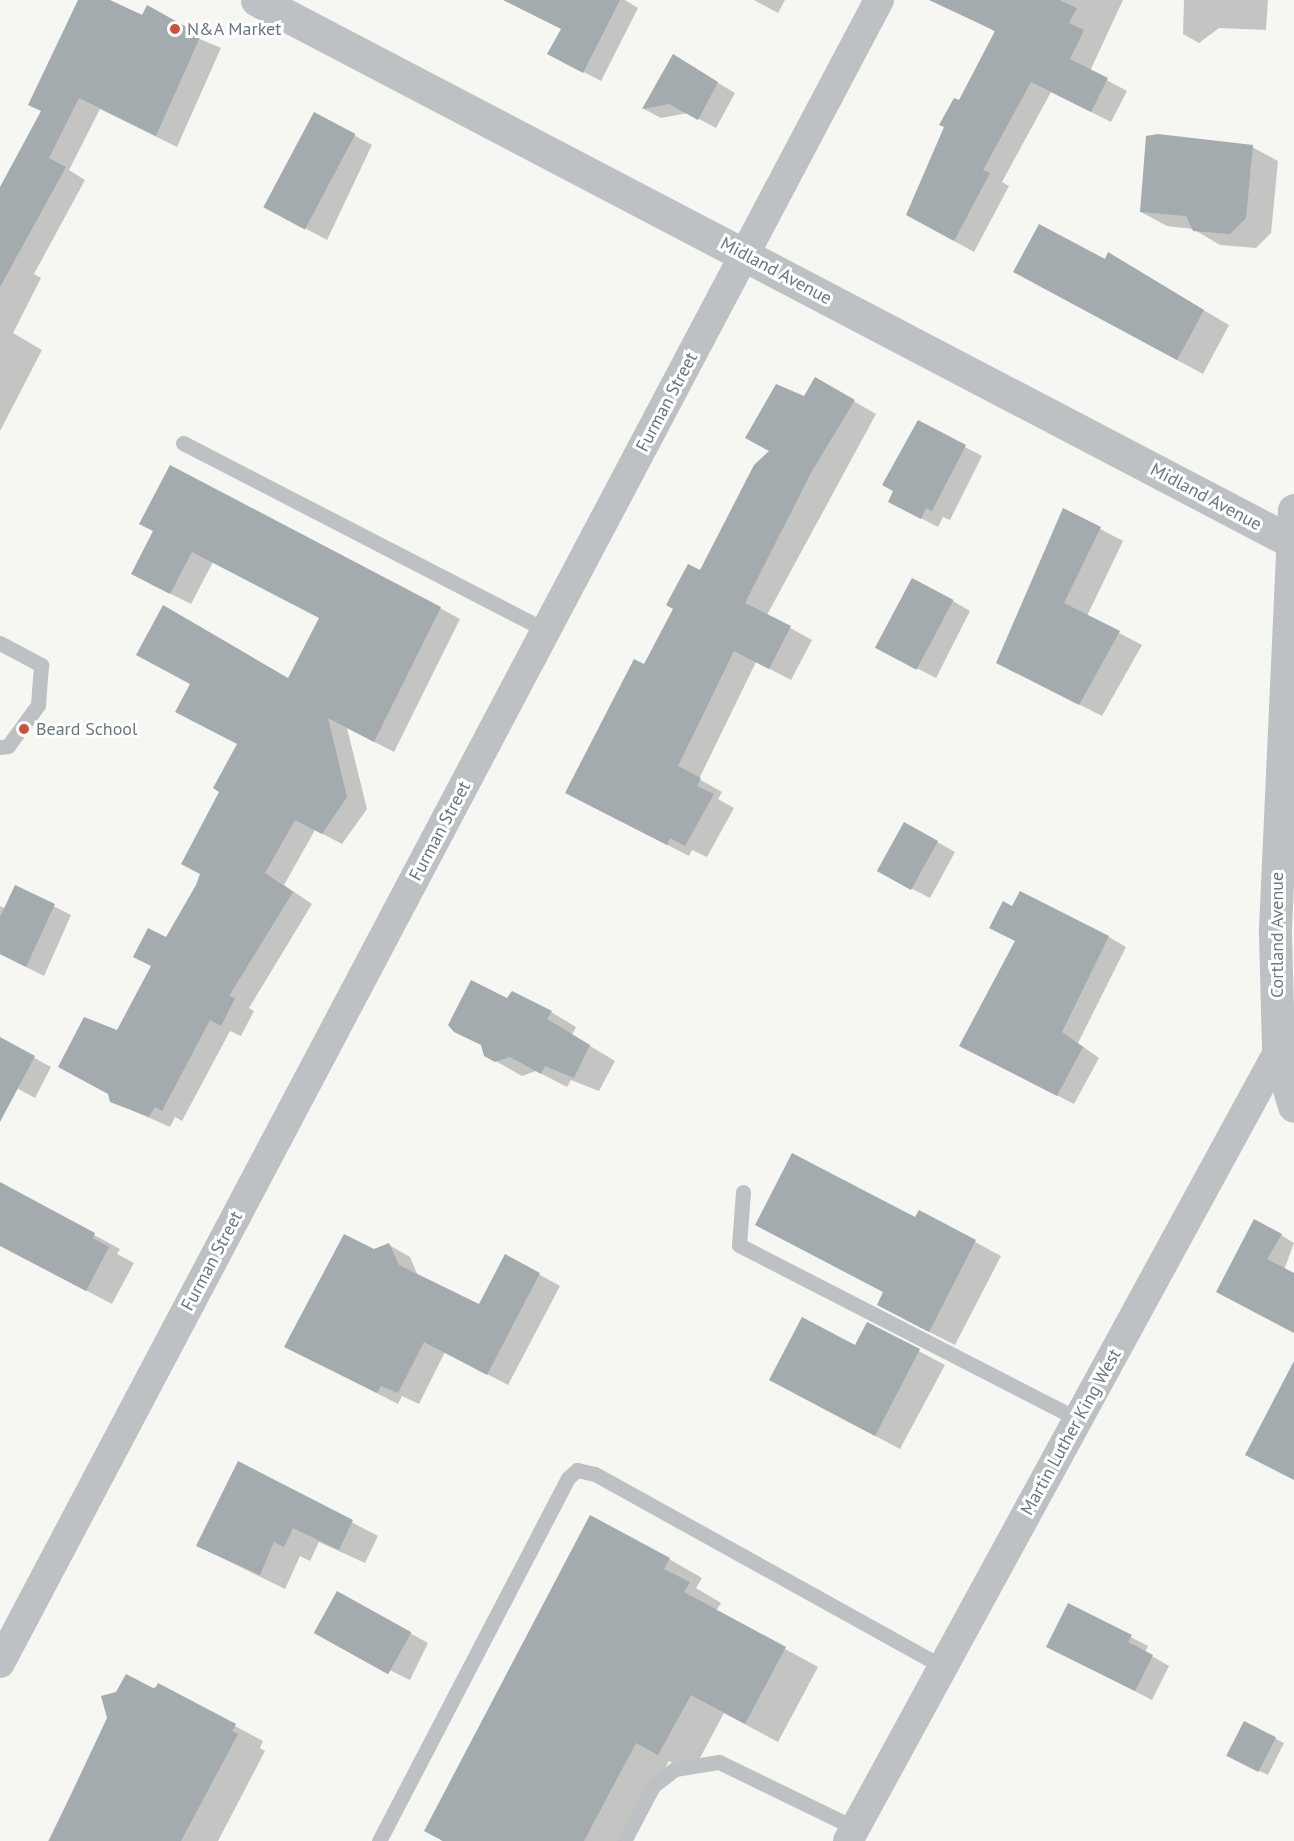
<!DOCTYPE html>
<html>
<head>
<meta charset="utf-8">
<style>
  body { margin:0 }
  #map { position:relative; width:1294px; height:1841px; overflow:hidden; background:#f6f6f3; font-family:"PT Sans",sans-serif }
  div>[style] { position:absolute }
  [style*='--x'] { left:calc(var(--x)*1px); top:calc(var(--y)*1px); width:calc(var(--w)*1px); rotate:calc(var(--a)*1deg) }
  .shadow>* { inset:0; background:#0003 }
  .building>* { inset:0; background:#a3abaf; transform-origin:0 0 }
  .service>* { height:15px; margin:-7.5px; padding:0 7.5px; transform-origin:7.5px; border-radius:7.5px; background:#bdc1c4 }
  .minor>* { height:30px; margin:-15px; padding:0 15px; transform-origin:15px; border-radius:15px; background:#bdc1c4 }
  .tertiary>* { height:33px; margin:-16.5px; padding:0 16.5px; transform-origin:16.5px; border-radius:16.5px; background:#bdc1c4 }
  .dots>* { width:16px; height:16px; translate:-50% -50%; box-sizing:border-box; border:3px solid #fff; border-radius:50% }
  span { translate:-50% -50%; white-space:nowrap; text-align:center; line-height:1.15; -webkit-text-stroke:6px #fff; paint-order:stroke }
  .poi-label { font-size:18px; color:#697880 }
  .left { translate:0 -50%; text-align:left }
  .street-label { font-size:18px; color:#697880 }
</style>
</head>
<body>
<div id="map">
  <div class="shadow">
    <i style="clip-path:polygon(80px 0,107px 0,221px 48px,177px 147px,100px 109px,69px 170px,85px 180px,34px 274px,41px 278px,13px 333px,42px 350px,0 431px,0 191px,42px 111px)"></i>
    <i style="clip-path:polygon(506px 0,625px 0,638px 8px,601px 81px,566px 63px,562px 29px)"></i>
    <i style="clip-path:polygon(754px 0,785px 0,778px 13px)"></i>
    <i style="clip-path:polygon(979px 0,1123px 0,1090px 71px,1127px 91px,1111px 122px,1051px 92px,1002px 182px,1009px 186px,974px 252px,927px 226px,959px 102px,996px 32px,971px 18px)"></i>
    <i style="clip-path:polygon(1184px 0,1268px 0,1266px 30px,1219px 28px,1199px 43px,1183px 34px)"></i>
    <i style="clip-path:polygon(673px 56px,735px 93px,716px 128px,688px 113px,661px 118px,644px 109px)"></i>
    <i style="clip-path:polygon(315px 114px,372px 145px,327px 240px,284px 217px)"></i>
    <i style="clip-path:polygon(1252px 147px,1278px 161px,1271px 233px,1256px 248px,1220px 245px,1193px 229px,1167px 226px,1141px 212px)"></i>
    <i style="clip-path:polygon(1105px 261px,1134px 269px,1229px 325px,1203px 374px,1040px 286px)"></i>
    <i style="clip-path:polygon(815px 379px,876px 414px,767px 615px,812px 640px,791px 680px,756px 662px,699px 779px,722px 792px,718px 799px,734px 808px,707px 857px,692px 850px,689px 856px,589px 805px,645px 666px)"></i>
    <i style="clip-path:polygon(918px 422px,982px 456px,950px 520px,943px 517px,938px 527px,907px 511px)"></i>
    <i style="clip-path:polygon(1064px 510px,1123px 541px,1087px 616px,1142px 645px,1102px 716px,998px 663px)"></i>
    <i style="clip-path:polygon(154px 531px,440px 608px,460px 619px,394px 752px,347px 728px,367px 809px,342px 844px,315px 830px,284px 885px,312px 904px,249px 1008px,254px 1011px,241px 1036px,230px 1031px,182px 1121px,175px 1117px,170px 1127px,111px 1101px,117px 1032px,197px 886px,321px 618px,213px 562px,191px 604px,153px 585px)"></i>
    <i style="clip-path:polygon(953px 601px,970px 611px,936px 678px,895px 657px)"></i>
    <i style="clip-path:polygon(905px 824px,955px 852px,930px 898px,897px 881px)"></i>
    <i style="clip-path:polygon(16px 887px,71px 915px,44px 976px,0 954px,0 906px,6px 909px)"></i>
    <i style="clip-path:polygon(1109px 937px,1126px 947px,1078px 1043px,1099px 1058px,1074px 1104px,978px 1055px,1016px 941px)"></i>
    <i style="clip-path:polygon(508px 1000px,551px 1012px,576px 1027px,572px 1035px,615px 1061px,599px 1091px,571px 1080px,567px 1087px,536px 1071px,522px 1076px,485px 1055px)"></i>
    <i style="clip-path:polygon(0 1039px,51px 1067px,35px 1098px,0 1079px)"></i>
    <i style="clip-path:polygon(0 1184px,120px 1249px,117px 1254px,134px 1263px,112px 1304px,34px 1263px,0 1235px)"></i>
    <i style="clip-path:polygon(920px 1212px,1001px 1256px,955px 1345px,904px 1319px,885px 1293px,757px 1225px,916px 1219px)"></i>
    <i style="clip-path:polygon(1281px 1235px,1294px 1243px,1284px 1270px,1294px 1275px,1294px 1332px,1235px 1301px)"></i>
    <i style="clip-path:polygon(389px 1245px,410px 1257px,418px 1276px,480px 1306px,506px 1256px,560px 1286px,508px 1385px,445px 1352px,419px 1404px,402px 1396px,398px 1404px,286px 1347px,374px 1251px)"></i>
    <i style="clip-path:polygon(868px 1324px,945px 1365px,900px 1449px,796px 1394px,856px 1347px)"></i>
    <i style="clip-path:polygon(239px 1463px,378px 1536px,365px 1563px,319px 1542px,310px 1561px,300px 1556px,285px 1589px,198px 1546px)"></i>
    <i style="clip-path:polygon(669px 1559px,702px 1578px,696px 1588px,721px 1603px,716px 1611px,818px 1667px,778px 1742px,724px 1713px,692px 1773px,669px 1761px,626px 1841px,441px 1841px)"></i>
    <i style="clip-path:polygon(337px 1593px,428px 1643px,410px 1680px,334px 1643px)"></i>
    <i style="clip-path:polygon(1069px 1605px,1148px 1646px,1145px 1652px,1169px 1666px,1152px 1700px,1048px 1647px)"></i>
    <i style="clip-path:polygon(158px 1685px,263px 1741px,260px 1748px,265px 1751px,218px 1841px,48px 1841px,109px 1718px)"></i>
    <i style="clip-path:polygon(1245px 1723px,1284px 1743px,1268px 1775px,1237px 1760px)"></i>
  </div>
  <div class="building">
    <i style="clip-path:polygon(78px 0,110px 0,142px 15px,147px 5px,201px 35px,156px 136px,79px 98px,49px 158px,66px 167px,0 287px,0 187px,41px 111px,28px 105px)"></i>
    <i style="clip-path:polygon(503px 0,620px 0,583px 73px,547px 54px,561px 29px)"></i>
    <i style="clip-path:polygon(929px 0,1059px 0,1077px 8px,1069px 23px,1084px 30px,1070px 59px,1108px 78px,1091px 112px,1031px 82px,983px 170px,990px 173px,954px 241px,906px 215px,944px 127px,939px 125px,954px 98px,959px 100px,995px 31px)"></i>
    <i style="clip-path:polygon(673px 54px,718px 82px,698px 120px,669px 104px,642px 109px)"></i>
    <i style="left:314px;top:112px;width:47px;height:108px;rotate:28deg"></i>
    <i style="clip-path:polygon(1158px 134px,1253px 145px,1246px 218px,1230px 234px,1193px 231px,1186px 216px,1140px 212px,1146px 136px)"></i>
    <i style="clip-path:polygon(1039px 224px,1105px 259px,1108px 252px,1204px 310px,1177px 360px,1013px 272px)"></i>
    <i style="clip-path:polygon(815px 377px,855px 400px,812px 471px,745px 603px,791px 626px,769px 669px,734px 651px,678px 766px,701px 778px,697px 786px,714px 794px,685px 846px,670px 838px,667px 845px,565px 793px,634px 659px,644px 664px,673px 609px,666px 605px,688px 564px,700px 570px,754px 465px,769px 451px,745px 438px,776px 384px,804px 396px)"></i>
    <i style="clip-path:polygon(918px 420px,966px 445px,932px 511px,926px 508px,921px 519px,888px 502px,893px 491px,882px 485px)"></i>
    <i style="clip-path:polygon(170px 465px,441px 607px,374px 742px,328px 718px,347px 797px,322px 834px,295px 820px,265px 873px,293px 892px,229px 996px,235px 998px,221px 1026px,210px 1020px,162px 1111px,155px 1107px,149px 1117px,110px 1102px,108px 1094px,58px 1067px,84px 1017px,117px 1030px,151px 966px,133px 957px,148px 928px,166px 937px,196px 885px,200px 874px,181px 864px,219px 792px,213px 788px,237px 744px,175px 712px,190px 684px,136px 655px,163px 605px,288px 678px,319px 618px,192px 552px,170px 594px,131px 574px,153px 531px,139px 524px)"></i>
    <i style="clip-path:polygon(1063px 508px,1101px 527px,1064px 603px,1120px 631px,1079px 705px,996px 663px)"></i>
    <i style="left:912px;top:578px;width:47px;height:79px;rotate:28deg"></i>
    <i style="left:904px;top:822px;width:39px;height:56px;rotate:29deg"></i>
    <i style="clip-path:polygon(15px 885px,55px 904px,26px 967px,0 954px,0 917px)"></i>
    <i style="clip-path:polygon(1020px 891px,1109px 936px,1062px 1032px,1083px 1047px,1057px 1096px,959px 1046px,1015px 941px,989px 928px,1003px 901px,1012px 906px)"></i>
    <i style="clip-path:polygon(471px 980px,507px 998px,512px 991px,552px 1011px,547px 1019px,590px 1045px,574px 1078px,545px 1066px,541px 1074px,510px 1057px,495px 1062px,484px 1056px,481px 1045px,454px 1032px,448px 1025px)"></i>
    <i style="clip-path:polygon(0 1037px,35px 1056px,0 1122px)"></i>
    <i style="clip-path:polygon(792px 1153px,915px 1217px,919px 1210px,976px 1240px,929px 1332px,877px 1305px,883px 1292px,755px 1225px)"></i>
    <i style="clip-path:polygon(0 1182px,95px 1233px,93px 1238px,109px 1247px,86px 1291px,0 1246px)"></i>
    <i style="clip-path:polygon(1254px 1219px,1282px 1234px,1267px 1259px,1294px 1273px,1294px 1333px,1216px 1292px)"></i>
    <i style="clip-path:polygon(344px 1234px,374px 1249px,389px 1243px,399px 1265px,479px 1304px,505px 1254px,540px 1273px,487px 1375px,424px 1342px,398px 1393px,381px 1386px,377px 1393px,284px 1347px)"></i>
    <i style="clip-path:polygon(802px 1317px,855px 1345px,867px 1322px,920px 1349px,875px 1436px,769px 1380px)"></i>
    <i style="clip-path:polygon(1294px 1361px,1294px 1480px,1245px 1455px)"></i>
    <i style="clip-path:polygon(238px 1461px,353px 1520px,339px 1550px,293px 1528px,284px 1547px,274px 1542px,260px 1575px,196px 1546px)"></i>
    <i style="clip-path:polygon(590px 1515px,670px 1558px,664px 1569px,690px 1582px,684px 1592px,786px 1647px,745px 1724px,691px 1695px,658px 1755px,636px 1743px,584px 1841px,443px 1841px,424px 1831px)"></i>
    <i style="left:337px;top:1591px;width:85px;height:48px;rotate:29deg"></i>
    <i style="clip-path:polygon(1068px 1603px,1132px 1635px,1128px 1642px,1153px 1655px,1135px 1691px,1046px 1647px)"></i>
    <i style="clip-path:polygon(126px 1674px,155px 1689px,158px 1683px,236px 1724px,232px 1731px,238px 1734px,181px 1841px,49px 1841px,107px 1718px,101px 1696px,116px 1692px)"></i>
    <i style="left:1244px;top:1721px;width:36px;height:39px;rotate:27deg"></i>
  </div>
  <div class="service">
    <i style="--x:183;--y:443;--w:408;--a:27.3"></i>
    <i style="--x:0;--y:643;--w:47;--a:28.2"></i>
    <i style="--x:41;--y:665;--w:40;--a:94.3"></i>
    <i style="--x:38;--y:705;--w:51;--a:126.2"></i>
    <i style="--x:8;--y:746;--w:8;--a:173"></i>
    <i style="--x:743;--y:1192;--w:53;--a:94.3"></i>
    <i style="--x:739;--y:1245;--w:381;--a:27.2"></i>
    <i style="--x:379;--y:1841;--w:409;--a:-62.5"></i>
    <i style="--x:568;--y:1478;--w:12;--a:-42"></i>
    <i style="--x:577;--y:1470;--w:18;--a:13"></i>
    <i style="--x:595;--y:1474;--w:398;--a:29"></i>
    <i style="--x:624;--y:1841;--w:62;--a:-62.2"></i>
    <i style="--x:653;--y:1786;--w:28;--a:-38"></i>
    <i style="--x:675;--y:1769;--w:45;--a:-9"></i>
    <i style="--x:719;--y:1762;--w:151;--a:25.9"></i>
  </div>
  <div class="minor">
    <i style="--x:0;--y:1663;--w:1881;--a:-62.14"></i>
    <i style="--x:848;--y:1841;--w:932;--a:-61.4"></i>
  </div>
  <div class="tertiary">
    <i style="--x:257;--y:0;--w:1171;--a:27.64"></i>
    <i style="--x:1294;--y:510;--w:423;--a:92.6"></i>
    <i style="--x:1275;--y:933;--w:118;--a:88.5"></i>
    <i style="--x:1278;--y:1051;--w:57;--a:73.8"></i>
  </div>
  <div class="dots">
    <i style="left:175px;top:29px;background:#cb533d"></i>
    <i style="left:24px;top:729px;background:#cb533d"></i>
  </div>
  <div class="poi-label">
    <span class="left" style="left:187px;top:29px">N&amp;A Market</span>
    <span class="left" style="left:36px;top:729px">Beard School</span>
  </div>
  <div class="street-label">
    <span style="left:776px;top:271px;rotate:28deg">Midland Avenue</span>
    <span style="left:667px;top:402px;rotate:-62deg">Furman Street</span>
    <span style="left:1206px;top:497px;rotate:28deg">Midland Avenue</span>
    <span style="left:440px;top:831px;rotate:-62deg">Furman Street</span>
    <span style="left:1277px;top:935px;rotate:-90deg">Cortland Avenue</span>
    <span style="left:212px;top:1261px;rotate:-62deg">Furman Street</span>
    <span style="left:1071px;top:1432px;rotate:-61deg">Martin Luther King West</span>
  </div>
</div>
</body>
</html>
